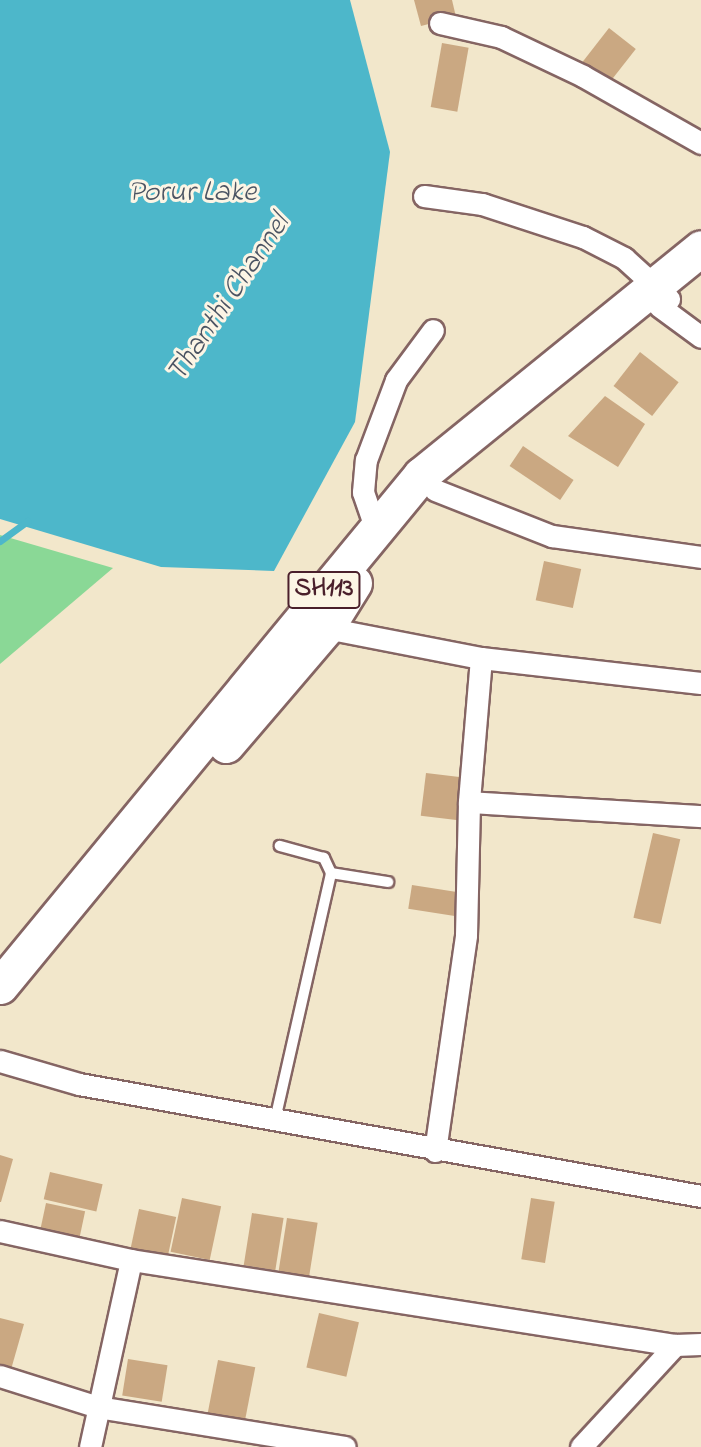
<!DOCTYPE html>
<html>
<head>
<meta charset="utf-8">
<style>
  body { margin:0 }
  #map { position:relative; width:701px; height:1447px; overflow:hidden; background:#f2e7cb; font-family:"Indie Flower",sans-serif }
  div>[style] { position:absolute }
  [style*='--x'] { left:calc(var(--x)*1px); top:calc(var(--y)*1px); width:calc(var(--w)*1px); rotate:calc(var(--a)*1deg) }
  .green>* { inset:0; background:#8ad896 }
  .water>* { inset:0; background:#4db7ca }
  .stream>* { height:7px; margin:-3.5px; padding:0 3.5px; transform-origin:3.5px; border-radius:3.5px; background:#4db7ca }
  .building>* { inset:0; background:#caa882; transform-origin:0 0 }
  .roads { filter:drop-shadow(2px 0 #856563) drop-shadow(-2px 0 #856563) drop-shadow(0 2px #856563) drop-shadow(0 -2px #856563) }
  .service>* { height:10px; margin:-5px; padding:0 5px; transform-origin:5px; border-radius:5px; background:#fff }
  .minor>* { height:21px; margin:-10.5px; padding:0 10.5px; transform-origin:10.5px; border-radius:10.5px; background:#fff }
  .primary>* { height:35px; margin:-17.5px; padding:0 17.5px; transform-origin:17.5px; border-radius:17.5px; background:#fff }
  span { translate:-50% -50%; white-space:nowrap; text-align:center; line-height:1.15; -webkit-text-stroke:6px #fcf5e5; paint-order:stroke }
  .shield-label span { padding:2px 5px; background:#fcf5e5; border:2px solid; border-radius:5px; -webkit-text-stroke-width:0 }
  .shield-label { font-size:26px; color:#4a1f2b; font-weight:700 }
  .water-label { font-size:30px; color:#4b5463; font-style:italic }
</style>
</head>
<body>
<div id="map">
  <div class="green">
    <i style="clip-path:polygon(0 535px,113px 568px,0 664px)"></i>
  </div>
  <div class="water">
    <i style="clip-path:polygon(0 0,350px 0,390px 152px,355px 422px,274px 571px,161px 567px,0 519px)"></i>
  </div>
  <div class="stream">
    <i style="--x:0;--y:541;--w:34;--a:-36"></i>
  </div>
  <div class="building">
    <i style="clip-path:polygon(414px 0,452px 0,456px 17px,421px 26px)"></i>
    <i style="left:609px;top:28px;width:34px;height:50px;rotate:38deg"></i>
    <i style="left:442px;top:43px;width:27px;height:65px;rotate:10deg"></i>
    <i style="left:640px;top:352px;width:49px;height:43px;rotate:38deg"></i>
    <i style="clip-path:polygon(605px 396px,645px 424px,618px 467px,568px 436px)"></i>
    <i style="left:523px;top:446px;width:61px;height:24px;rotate:34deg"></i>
    <i style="left:544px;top:561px;width:38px;height:40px;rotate:12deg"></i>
    <i style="left:426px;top:773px;width:40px;height:43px;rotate:7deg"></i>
    <i style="left:653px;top:833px;width:28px;height:87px;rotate:13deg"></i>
    <i style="left:412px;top:885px;width:47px;height:24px;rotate:9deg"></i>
    <i style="clip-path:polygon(0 1155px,13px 1159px,1px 1202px,0 1202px)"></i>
    <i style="left:50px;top:1172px;width:54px;height:28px;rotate:13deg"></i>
    <i style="left:182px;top:1198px;width:40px;height:55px;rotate:12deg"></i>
    <i style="left:531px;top:1198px;width:24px;height:62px;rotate:9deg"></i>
    <i style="left:46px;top:1203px;width:40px;height:29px;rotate:12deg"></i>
    <i style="left:139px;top:1209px;width:38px;height:44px;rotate:12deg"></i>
    <i style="left:252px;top:1213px;width:32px;height:53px;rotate:9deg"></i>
    <i style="left:287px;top:1218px;width:31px;height:58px;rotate:9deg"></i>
    <i style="left:319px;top:1313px;width:41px;height:56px;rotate:13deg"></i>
    <i style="clip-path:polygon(0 1318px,24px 1324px,10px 1373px,0 1371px)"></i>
    <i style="left:128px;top:1359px;width:40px;height:37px;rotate:9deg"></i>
    <i style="left:218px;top:1360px;width:38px;height:60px;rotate:11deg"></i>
  </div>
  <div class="roads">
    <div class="service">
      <i style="--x:331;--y:873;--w:58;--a:9"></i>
      <i style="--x:275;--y:1120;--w:253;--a:-77.2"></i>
      <i style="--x:331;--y:873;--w:17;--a:-115"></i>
      <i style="--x:324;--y:858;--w:46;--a:-164.7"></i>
    </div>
    <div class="minor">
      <i style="--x:440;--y:23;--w:63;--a:12.9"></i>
      <i style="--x:501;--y:37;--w:91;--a:25.4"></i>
      <i style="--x:583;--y:76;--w:136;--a:29.6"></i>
      <i style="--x:424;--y:196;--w:59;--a:7.9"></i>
      <i style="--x:482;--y:204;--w:106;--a:18.1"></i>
      <i style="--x:583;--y:237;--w:46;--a:27.1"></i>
      <i style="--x:624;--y:258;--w:61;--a:42.3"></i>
      <i style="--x:659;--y:306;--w:52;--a:36.4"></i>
      <i style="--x:435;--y:490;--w:126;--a:21.5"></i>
      <i style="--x:552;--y:536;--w:150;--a:8"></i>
      <i style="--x:375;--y:527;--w:37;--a:-109"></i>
      <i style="--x:363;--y:492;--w:32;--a:-85"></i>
      <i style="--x:366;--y:460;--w:85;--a:-69.4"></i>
      <i style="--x:396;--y:380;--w:62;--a:-53.5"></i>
      <i style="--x:326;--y:628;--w:158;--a:11"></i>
      <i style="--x:481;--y:658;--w:221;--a:6.5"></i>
      <i style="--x:481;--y:658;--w:144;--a:94.8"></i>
      <i style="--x:469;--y:802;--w:232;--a:3.5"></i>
      <i style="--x:0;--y:1061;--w:82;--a:16.2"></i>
      <i style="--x:79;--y:1084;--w:632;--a:10.21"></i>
      <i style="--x:435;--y:1151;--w:218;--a:-81.8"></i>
      <i style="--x:466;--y:935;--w:133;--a:-88.7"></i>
      <i style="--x:0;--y:1231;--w:134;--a:12.5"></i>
      <i style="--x:131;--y:1260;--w:551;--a:8.88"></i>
      <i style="--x:675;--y:1345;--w:26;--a:-2"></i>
      <i style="--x:0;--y:1376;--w:103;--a:17.6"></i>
      <i style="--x:98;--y:1407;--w:250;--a:9.2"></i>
      <i style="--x:90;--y:1447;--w:191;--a:-77.6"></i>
      <i style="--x:581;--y:1447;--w:139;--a:-47.3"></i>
    </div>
    <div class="primary">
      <i style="--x:226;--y:745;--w:154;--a:-49.5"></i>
      <i style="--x:326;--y:628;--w:53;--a:-58.1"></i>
      <i style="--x:0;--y:986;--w:662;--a:-50.52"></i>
      <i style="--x:421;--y:475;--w:360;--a:-39"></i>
    </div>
  </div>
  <div class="shield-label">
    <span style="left:324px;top:590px">SH113</span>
  </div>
  <div class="water-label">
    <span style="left:192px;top:193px">Porur Lake</span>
    <span style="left:229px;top:299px;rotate:-56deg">Thanthi Channel</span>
  </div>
</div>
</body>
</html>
